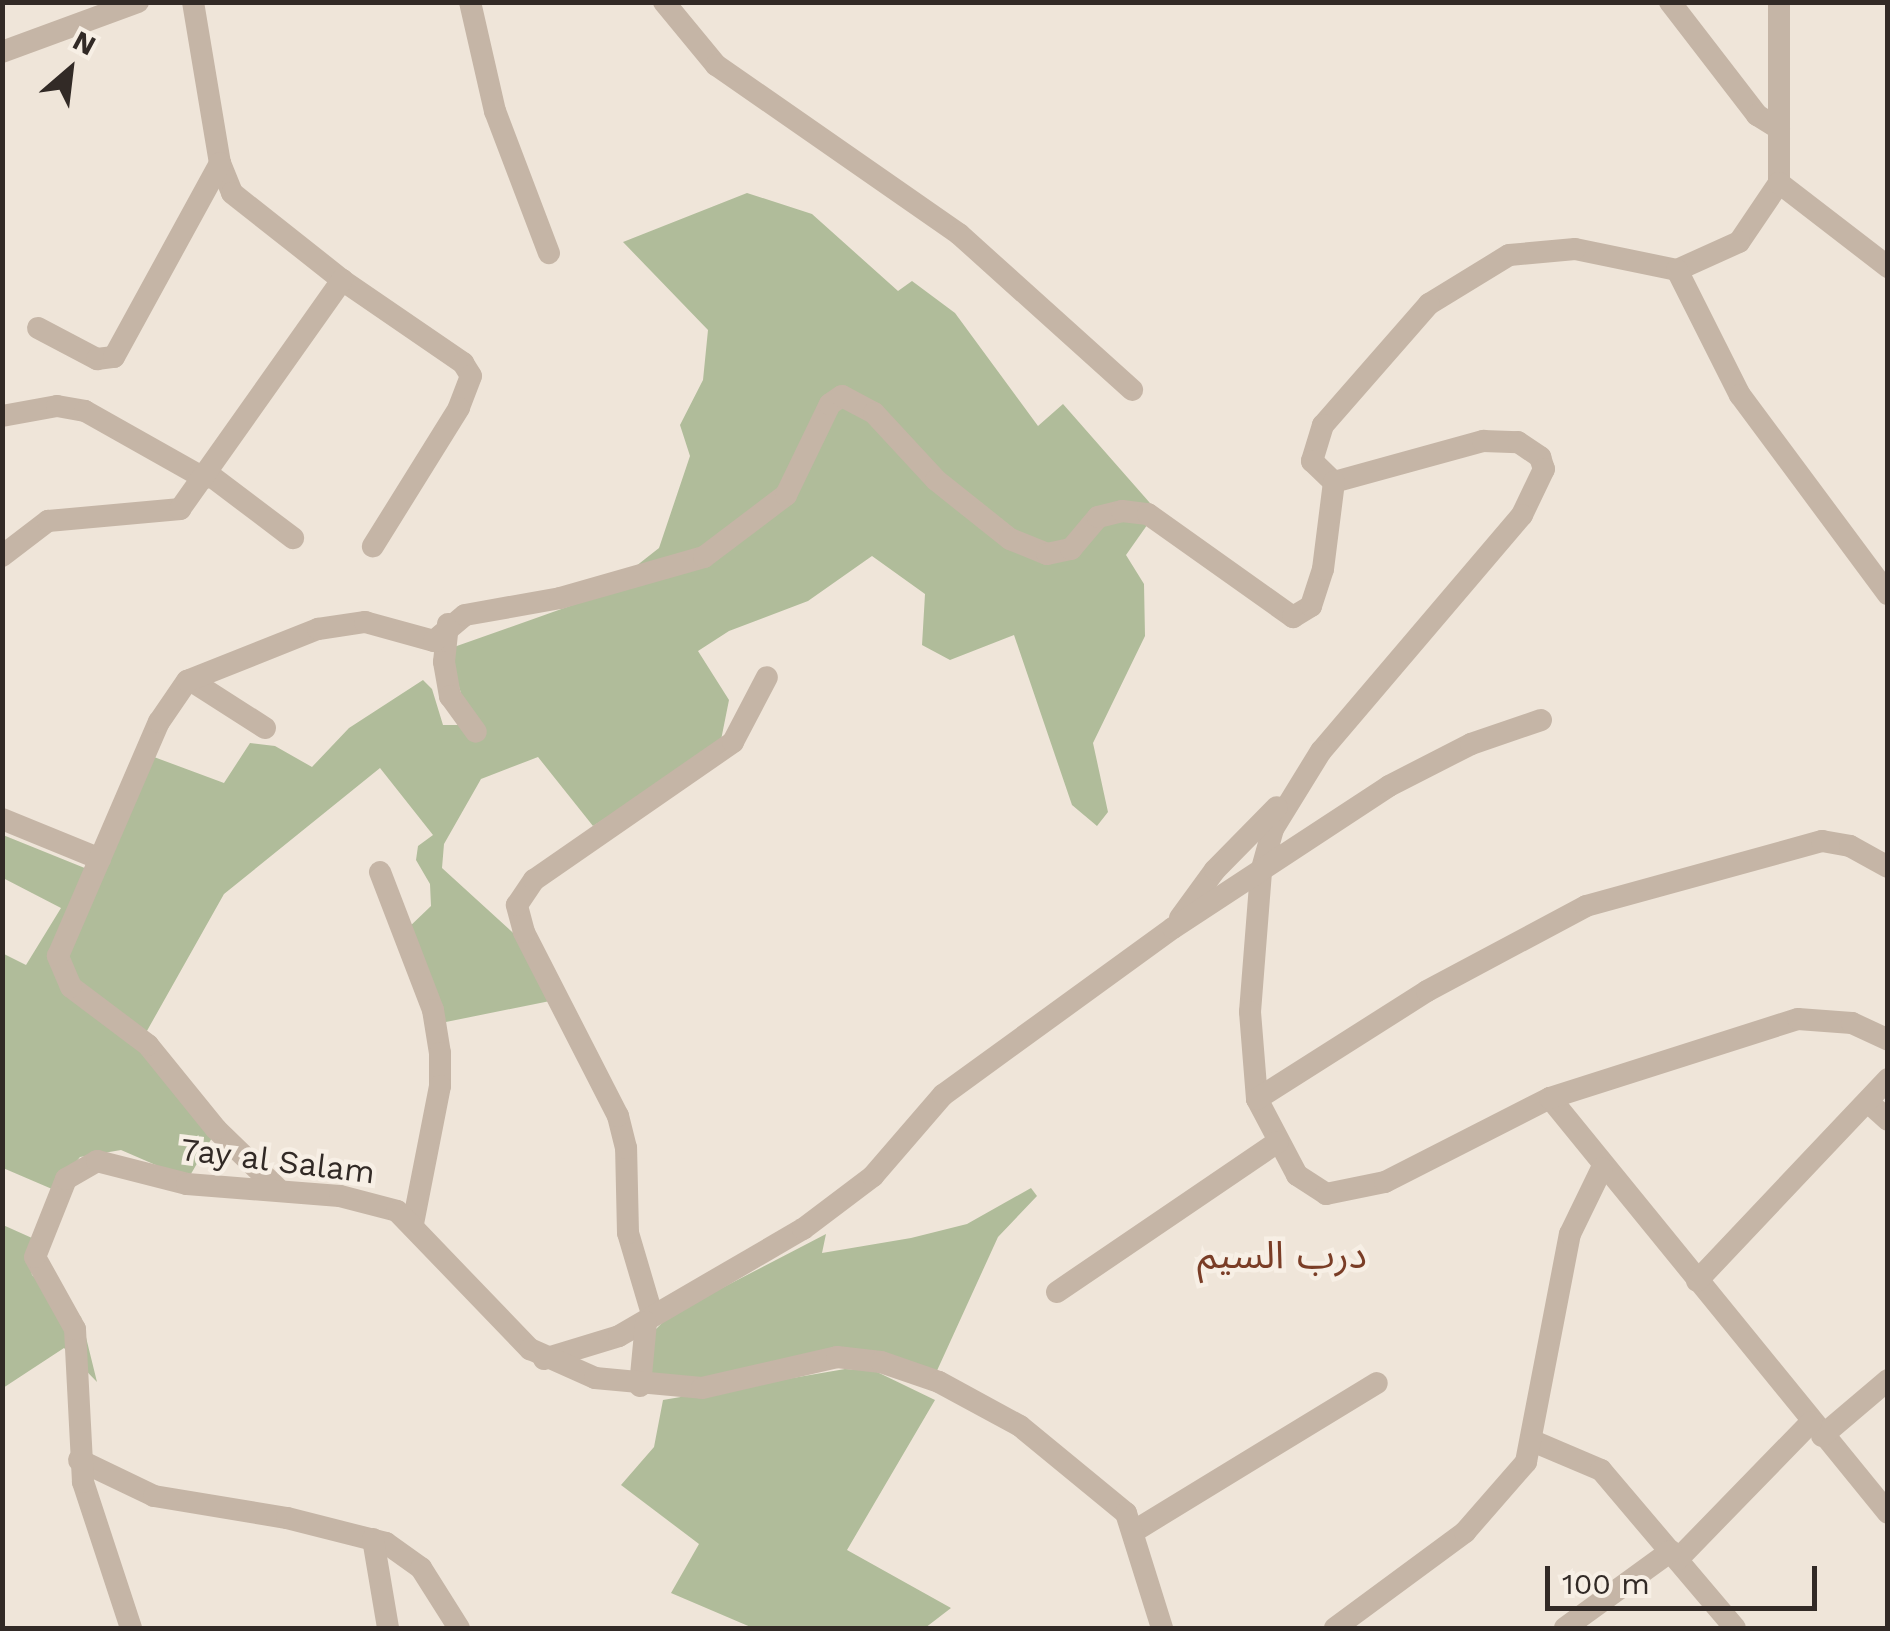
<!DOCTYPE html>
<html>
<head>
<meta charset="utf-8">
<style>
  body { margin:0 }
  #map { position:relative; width:1890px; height:1631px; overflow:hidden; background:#efe5d9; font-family:"Work Sans","Noto Sans Arabic",sans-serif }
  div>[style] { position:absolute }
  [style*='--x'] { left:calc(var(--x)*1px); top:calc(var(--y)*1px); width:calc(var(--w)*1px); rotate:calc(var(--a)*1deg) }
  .green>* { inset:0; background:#b0bc9a }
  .minor>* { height:22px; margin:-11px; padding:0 11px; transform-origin:11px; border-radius:11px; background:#c5b5a6 }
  span { translate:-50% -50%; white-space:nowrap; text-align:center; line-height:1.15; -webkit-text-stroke:9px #f7efe5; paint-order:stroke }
  .street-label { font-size:32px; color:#322a26 }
  .quarter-label { font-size:38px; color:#7a3d26 }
  .frame { position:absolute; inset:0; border:5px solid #322a26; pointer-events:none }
  .north { position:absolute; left:20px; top:20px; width:100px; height:100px; -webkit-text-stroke:8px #f7efe5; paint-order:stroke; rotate:28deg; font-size:28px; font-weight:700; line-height:40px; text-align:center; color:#322a26 }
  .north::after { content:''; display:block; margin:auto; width:35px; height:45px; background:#322a26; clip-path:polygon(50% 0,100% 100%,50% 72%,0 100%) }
  .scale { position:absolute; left:1545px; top:1566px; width:272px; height:45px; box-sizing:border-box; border:5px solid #322a26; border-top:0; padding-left:12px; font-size:30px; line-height:35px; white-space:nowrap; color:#322a26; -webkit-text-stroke:8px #f7efe5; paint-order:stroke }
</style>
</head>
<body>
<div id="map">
  <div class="green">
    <i style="clip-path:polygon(747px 193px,812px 214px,898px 291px,912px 281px,955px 313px,1038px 426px,1063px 404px,1157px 511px,1126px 555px,1144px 584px,1145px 636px,1093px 743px,1108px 812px,1097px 826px,1072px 805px,1014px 635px,950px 660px,922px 645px,925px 594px,872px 556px,808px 601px,729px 631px,698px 651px,729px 700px,720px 745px,593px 826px,538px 757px,481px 779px,444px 844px,442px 868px,522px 941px,555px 1000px,431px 1025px,406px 930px,431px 906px,430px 884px,416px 860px,418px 846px,433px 835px,380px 768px,224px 894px,139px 1045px,213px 1136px,188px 1179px,121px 1150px,80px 1157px,66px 1174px,29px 1256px,32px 1275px,81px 1317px,97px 1382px,64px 1348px,3px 1388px,3px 1225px,32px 1238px,52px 1189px,3px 1168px,2px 953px,26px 965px,61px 908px,3px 878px,3px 835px,102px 875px,154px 757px,224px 783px,250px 743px,275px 746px,312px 767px,349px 728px,423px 680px,432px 689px,443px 725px,460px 725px,461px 693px,450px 661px,454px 647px,598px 596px,659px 548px,690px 456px,680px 425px,703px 380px,708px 330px,623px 242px)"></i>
    <i style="clip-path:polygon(1031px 1188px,1037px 1196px,998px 1237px,935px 1375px,846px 1353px,696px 1384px,647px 1380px,656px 1329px,670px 1315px,826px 1234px,822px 1253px,911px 1238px,967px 1224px)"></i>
    <i style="clip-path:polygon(845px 1369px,875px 1371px,935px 1400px,847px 1550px,951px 1608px,925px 1628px,753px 1628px,671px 1593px,699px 1544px,621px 1485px,654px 1447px,663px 1400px)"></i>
  </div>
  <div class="minor">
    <i style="--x:193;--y:2;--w:163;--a:80.5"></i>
    <i style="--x:220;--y:163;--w:32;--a:68"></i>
    <i style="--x:232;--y:193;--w:140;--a:38.3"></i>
    <i style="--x:342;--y:280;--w:147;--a:34.4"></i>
    <i style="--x:463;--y:363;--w:15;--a:58"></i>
    <i style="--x:471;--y:376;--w:34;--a:111"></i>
    <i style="--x:459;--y:408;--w:163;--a:121.9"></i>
    <i style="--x:470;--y:2;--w:112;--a:77.1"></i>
    <i style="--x:495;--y:111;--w:152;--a:69.2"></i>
    <i style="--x:664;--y:2;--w:82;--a:50.5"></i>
    <i style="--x:716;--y:65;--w:296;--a:34.8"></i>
    <i style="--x:959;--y:234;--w:233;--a:42"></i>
    <i style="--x:1670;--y:2;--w:143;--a:52.4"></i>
    <i style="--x:1757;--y:115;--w:26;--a:32"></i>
    <i style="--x:1779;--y:2;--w:181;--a:90"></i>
    <i style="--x:1779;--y:183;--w:71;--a:124.1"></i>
    <i style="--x:1739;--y:242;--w:68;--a:155.7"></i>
    <i style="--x:1677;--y:270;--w:104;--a:-168.4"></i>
    <i style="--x:1575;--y:249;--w:66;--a:174.8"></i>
    <i style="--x:1509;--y:255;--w:94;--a:148.5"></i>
    <i style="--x:1429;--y:304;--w:161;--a:131.2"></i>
    <i style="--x:1323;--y:425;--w:38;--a:107"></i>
    <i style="--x:1312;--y:461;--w:30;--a:44"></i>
    <i style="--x:1334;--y:482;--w:155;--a:-15.4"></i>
    <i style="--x:1483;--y:441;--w:35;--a:2"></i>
    <i style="--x:1518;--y:442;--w:27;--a:34"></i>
    <i style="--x:1540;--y:457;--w:13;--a:72"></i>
    <i style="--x:1544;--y:469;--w:51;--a:115.6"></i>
    <i style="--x:1522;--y:515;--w:310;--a:130.4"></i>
    <i style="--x:1321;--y:751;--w:92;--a:121.6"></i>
    <i style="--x:1273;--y:829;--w:45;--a:105.6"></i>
    <i style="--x:1261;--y:872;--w:140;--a:94.5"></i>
    <i style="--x:1250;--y:1012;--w:87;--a:85.4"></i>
    <i style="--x:1257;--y:1099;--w:86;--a:62.2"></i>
    <i style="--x:1297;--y:1175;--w:35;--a:33"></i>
    <i style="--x:1326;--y:1194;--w:60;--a:-11.5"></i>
    <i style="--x:1385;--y:1182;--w:185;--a:-27"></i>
    <i style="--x:1550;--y:1098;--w:535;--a:50.84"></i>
    <i style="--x:2;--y:52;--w:145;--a:-20.2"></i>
    <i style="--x:1779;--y:183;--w:138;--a:37.6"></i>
    <i style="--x:1677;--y:270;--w:140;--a:63.3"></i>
    <i style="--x:1740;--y:395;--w:248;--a:53.4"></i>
    <i style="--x:38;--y:328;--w:67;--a:27.7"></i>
    <i style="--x:97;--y:359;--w:17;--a:-7"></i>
    <i style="--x:114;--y:357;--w:221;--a:-61.3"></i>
    <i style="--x:2;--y:416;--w:56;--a:-10.3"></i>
    <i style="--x:57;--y:406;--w:28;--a:10"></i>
    <i style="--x:85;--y:411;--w:137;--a:29.4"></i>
    <i style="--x:207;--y:473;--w:108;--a:37.1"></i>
    <i style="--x:2;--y:556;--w:58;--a:-37.3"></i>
    <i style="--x:48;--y:521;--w:133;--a:-5.2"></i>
    <i style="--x:180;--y:509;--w:281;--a:-54.7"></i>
    <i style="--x:448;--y:624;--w:38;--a:96"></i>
    <i style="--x:444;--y:662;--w:35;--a:80"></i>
    <i style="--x:450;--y:696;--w:44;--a:54.2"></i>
    <i style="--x:190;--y:680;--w:89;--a:32.6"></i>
    <i style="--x:2;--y:819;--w:106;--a:22.2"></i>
    <i style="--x:380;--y:872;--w:148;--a:69"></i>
    <i style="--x:433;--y:1010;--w:44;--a:80.8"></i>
    <i style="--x:440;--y:1053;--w:33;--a:90"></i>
    <i style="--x:440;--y:1086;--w:140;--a:101.1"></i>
    <i style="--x:1180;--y:918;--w:59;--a:-53.9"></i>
    <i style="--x:1215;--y:870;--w:88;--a:-45.5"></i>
    <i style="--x:1550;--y:1098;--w:260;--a:-17.7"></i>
    <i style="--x:1798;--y:1019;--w:54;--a:4.2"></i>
    <i style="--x:1852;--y:1023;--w:40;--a:25"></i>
    <i style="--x:1257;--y:1099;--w:201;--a:-32.4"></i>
    <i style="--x:1427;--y:991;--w:180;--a:-28.1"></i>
    <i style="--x:1586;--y:906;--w:245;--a:-15.4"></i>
    <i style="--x:1822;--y:841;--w:28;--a:10"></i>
    <i style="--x:1850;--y:846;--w:43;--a:28.9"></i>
    <i style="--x:1868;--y:1102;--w:27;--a:42"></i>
    <i style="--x:277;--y:1188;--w:85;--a:-136"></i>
    <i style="--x:216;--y:1129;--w:108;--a:-129"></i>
    <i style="--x:148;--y:1045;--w:96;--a:-143"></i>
    <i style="--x:71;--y:987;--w:34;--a:-113"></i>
    <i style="--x:58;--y:956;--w:255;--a:-66.7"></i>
    <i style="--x:159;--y:722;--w:50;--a:-55.7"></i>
    <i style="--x:187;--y:681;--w:141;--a:-21.7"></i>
    <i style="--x:318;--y:629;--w:48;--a:-8.5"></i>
    <i style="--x:365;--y:622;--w:72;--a:15.4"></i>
    <i style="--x:434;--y:641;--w:40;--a:-40"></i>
    <i style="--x:465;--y:615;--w:97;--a:-10.1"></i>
    <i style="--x:560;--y:598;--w:150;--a:-15.9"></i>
    <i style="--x:704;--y:557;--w:103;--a:-37.1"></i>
    <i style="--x:786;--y:495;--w:101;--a:-64.2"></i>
    <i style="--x:830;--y:404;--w:14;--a:-34"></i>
    <i style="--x:842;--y:396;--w:36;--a:28"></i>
    <i style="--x:874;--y:413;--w:91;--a:47.2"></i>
    <i style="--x:936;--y:480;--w:95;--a:38.6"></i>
    <i style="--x:1010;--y:539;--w:40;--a:22"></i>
    <i style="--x:1047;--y:554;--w:25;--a:-12"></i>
    <i style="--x:1071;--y:549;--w:42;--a:-49.8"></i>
    <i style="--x:1098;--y:517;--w:25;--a:-14"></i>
    <i style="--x:1122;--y:511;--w:26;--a:7"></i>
    <i style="--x:1148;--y:514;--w:178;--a:35.4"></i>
    <i style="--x:1293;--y:617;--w:21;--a:-31"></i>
    <i style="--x:1311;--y:606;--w:39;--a:-72"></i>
    <i style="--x:1323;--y:569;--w:88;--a:-82.8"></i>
    <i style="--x:1697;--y:1281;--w:278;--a:-46.6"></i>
    <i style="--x:1057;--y:1292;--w:267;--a:-34.2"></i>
    <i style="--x:652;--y:1314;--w:84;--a:-106.5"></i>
    <i style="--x:628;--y:1233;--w:85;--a:-91.3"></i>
    <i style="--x:626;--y:1148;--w:33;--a:-104"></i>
    <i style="--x:618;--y:1116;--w:207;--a:-117.1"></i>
    <i style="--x:524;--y:932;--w:28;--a:-105"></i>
    <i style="--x:517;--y:905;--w:30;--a:-56"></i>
    <i style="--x:534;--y:880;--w:242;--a:-34.7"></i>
    <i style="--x:733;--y:742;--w:73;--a:-62.4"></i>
    <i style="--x:544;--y:1359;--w:78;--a:-17"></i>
    <i style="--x:619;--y:1336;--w:213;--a:-30.2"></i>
    <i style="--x:803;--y:1229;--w:88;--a:-37.1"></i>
    <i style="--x:873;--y:1176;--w:107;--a:-49.2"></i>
    <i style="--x:943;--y:1095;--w:284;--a:-36"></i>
    <i style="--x:1173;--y:928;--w:258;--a:-33.3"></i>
    <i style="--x:1389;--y:786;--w:92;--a:-27.1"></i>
    <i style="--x:1471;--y:744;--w:74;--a:-18.9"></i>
    <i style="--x:640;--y:1386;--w:64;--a:-84.6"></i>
    <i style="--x:1822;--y:1436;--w:87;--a:-40.3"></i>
    <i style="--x:1535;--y:1442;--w:72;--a:23"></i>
    <i style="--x:1601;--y:1470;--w:207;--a:49.7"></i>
    <i style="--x:79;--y:1460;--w:83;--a:25.6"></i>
    <i style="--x:154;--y:1496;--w:135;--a:9.4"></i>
    <i style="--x:287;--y:1518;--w:102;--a:14.2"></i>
    <i style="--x:386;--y:1543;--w:43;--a:35.5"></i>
    <i style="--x:421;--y:1568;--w:71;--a:57.7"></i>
    <i style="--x:1136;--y:1530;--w:282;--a:-31.4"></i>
    <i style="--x:373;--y:1539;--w:90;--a:80.4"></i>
    <i style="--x:1678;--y:1559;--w:191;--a:-45.8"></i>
    <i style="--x:131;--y:1628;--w:154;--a:-108.2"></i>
    <i style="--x:83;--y:1482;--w:153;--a:-93"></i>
    <i style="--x:75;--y:1329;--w:82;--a:-119.1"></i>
    <i style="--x:35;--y:1257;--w:84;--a:-68.3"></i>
    <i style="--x:66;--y:1179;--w:36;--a:-30"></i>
    <i style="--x:97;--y:1161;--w:93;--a:14.3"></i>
    <i style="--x:187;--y:1184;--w:153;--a:4.5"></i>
    <i style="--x:340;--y:1196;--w:59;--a:14.7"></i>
    <i style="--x:397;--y:1211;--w:192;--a:46.1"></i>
    <i style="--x:530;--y:1349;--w:71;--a:24"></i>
    <i style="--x:595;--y:1378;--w:107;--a:5.3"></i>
    <i style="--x:702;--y:1388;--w:139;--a:-12.9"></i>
    <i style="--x:837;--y:1357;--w:44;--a:6.5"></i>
    <i style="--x:881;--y:1362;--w:61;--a:19"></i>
    <i style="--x:939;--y:1382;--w:92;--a:28.5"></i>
    <i style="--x:1020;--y:1426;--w:137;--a:39.4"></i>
    <i style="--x:1126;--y:1513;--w:121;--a:72.6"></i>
    <i style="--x:1335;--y:1628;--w:162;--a:-36.4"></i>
    <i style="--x:1465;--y:1532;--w:93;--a:-48.9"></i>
    <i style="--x:1526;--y:1462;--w:232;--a:-79.1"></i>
    <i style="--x:1570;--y:1234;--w:73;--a:-64.1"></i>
    <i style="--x:1565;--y:1628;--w:131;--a:-36"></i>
  </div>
  <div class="street-label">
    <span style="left:278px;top:1161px;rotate:7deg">7ay al Salam</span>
  </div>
  <div class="quarter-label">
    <span style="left:1282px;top:1256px">درب السيم</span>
  </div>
  <div class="frame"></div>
  <div class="north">N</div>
  <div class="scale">100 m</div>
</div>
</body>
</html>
